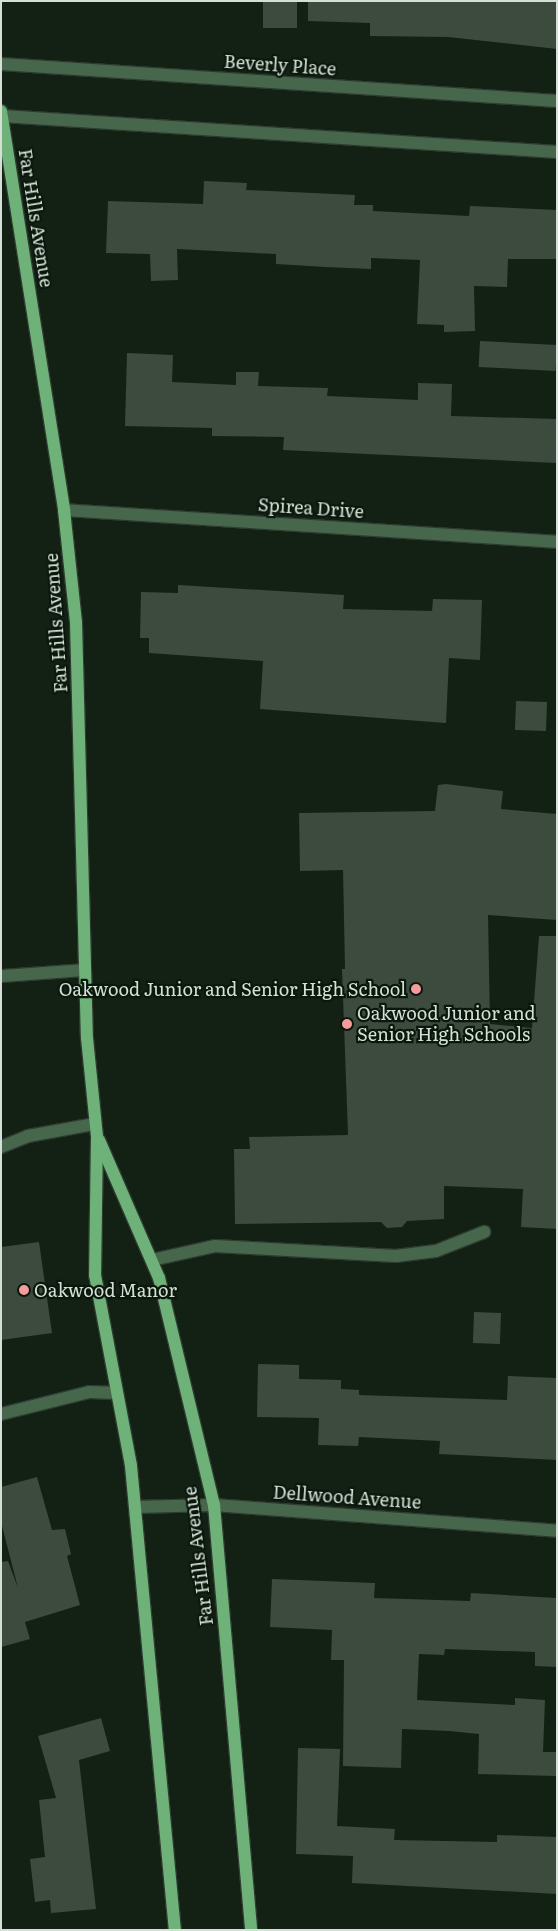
<!DOCTYPE html>
<html>
<head>
<meta charset="utf-8">
<style>
  body { margin:0 }
  #map { position:relative; width:558px; height:1931px; overflow:hidden; background:#132115; font-family:Literata,serif }
  div>[style] { position:absolute }
  [style*='--x'] { left:calc(var(--x)*1px); top:calc(var(--y)*1px); width:calc(var(--w)*1px); rotate:calc(var(--a)*1deg) }
  .building>* { inset:0; background:#3c4b3e; transform-origin:0 0 }
  .roads { filter:drop-shadow(1px 0 #2e3c30) drop-shadow(-1px 0 #2e3c30) drop-shadow(0 1px #2e3c30) drop-shadow(0 -1px #2e3c30) }
  .service>* { height:12px; margin:-6px; padding:0 6px; transform-origin:6px; border-radius:6px; background:#47674c }
  .minor>* { height:12px; margin:-6px; padding:0 6px; transform-origin:6px; border-radius:6px; background:#47674c }
  .primary>* { height:12px; margin:-6px; padding:0 6px; transform-origin:6px; border-radius:6px; background:#6eb179 }
  .dots>* { width:14px; height:14px; translate:-50% -50%; box-sizing:border-box; border:2px solid #0a180c; border-radius:50% }
  span { translate:-50% -50%; white-space:nowrap; text-align:center; line-height:1.15; -webkit-text-stroke:4.5px #0a180c; paint-order:stroke }
  .street-label { font-size:18px; color:#d6dfd7 }
  .poi-label { font-size:18px; color:#d6dfd7 }
  .right { translate:-100% -50%; text-align:right }
  .left { translate:0 -50%; text-align:left }
  .frame { position:absolute; inset:0; border:2px solid #d6dfd7; pointer-events:none }
</style>
</head>
<body>
<div id="map">
  <div class="building">
    <i style="left:263px;top:1px;width:34px;height:27px"></i>
    <i style="clip-path:polygon(308px 1px,557px 1px,557px 49px,448px 37px,370px 36px,370px 23px,308px 21px)"></i>
    <i style="clip-path:polygon(204px 181px,247px 183px,246px 190px,355px 195px,354px 205px,373px 205px,373px 211px,469px 216px,470px 206px,557px 210px,557px 259px,508px 259px,507px 287px,474px 286px,475px 331px,444px 332px,444px 325px,417px 324px,420px 260px,371px 258px,371px 269px,326px 267px,276px 264px,276px 254px,177px 249px,178px 280px,151px 281px,150px 254px,106px 253px,108px 201px,203px 204px)"></i>
    <i style="left:480px;top:341px;width:77px;height:26px;rotate:3deg"></i>
    <i style="clip-path:polygon(127px 353px,173px 355px,172px 382px,236px 385px,236px 372px,259px 372px,258px 386px,328px 388px,327px 396px,418px 400px,418px 383px,452px 384px,451px 416px,557px 419px,557px 463px,283px 450px,284px 437px,212px 436px,212px 428px,125px 426px)"></i>
    <i style="clip-path:polygon(178px 585px,344px 595px,343px 609px,432px 611px,433px 599px,482px 600px,480px 660px,449px 658px,446px 723px,260px 709px,263px 661px,149px 653px,149px 638px,140px 638px,141px 592px,178px 593px)"></i>
    <i style="left:516px;top:701px;width:31px;height:29px;rotate:2deg"></i>
    <i style="clip-path:polygon(446px 784px,503px 791px,501px 809px,557px 814px,557px 920px,488px 915px,490px 1024px,532px 1028px,539px 936px,557px 936px,557px 1229px,521px 1227px,523px 1189px,444px 1186px,444px 1219px,407px 1221px,402px 1227px,387px 1228px,381px 1222px,235px 1224px,234px 1149px,250px 1149px,249px 1137px,348px 1135px,342px 969px,345px 969px,343px 870px,300px 871px,299px 813px,435px 811px,438px 785px)"></i>
    <i style="clip-path:polygon(39px 1242px,52px 1333px,1px 1340px,1px 1247px)"></i>
    <i style="left:474px;top:1312px;width:27px;height:31px;rotate:2deg"></i>
    <i style="clip-path:polygon(258px 1364px,299px 1365px,299px 1379px,341px 1380px,341px 1389px,359px 1390px,359px 1395px,507px 1400px,508px 1376px,557px 1378px,557px 1460px,439px 1454px,440px 1441px,359px 1437px,358px 1446px,318px 1445px,319px 1418px,257px 1417px)"></i>
    <i style="clip-path:polygon(37px 1477px,52px 1530px,65px 1529px,71px 1554px,67px 1556px,80px 1605px,25px 1622px,30px 1639px,1px 1647px,1px 1562px,8px 1561px,18px 1588px,1px 1522px,1px 1487px)"></i>
    <i style="clip-path:polygon(272px 1579px,375px 1583px,374px 1598px,470px 1601px,471px 1593px,557px 1598px,557px 1667px,535px 1666px,535px 1652px,445px 1649px,444px 1655px,419px 1654px,417px 1700px,515px 1705px,515px 1698px,545px 1700px,543px 1752px,557px 1752px,557px 1776px,478px 1774px,479px 1734px,449px 1731px,402px 1729px,401px 1768px,343px 1766px,344px 1660px,331px 1660px,332px 1630px,270px 1627px)"></i>
    <i style="clip-path:polygon(101px 1718px,110px 1751px,79px 1760px,96px 1909px,51px 1913px,50px 1900px,35px 1902px,30px 1859px,45px 1857px,39px 1800px,56px 1798px,38px 1736px)"></i>
    <i style="clip-path:polygon(298px 1748px,340px 1749px,337px 1826px,395px 1829px,394px 1840px,497px 1842px,497px 1835px,557px 1837px,557px 1894px,352px 1883px,353px 1856px,296px 1854px)"></i>
  </div>
  <div class="roads">
    <div class="service">
      <i style="--x:1;--y:1147;--w:29;--a:-22"></i>
      <i style="--x:28;--y:1136;--w:68;--a:-10.2"></i>
      <i style="--x:152;--y:1260;--w:65;--a:-12.5"></i>
      <i style="--x:215;--y:1246;--w:181;--a:3.2"></i>
      <i style="--x:396;--y:1256;--w:40;--a:-7.1"></i>
      <i style="--x:436;--y:1251;--w:52;--a:-21.6"></i>
      <i style="--x:1;--y:1414;--w:91;--a:-14"></i>
      <i style="--x:89;--y:1392;--w:28;--a:2"></i>
    </div>
    <div class="minor">
      <i style="--x:1;--y:64;--w:557;--a:3.81"></i>
      <i style="--x:2;--y:116;--w:556;--a:3.71"></i>
      <i style="--x:64;--y:510;--w:494;--a:3.7"></i>
      <i style="--x:1;--y:976;--w:83;--a:-4.1"></i>
      <i style="--x:135;--y:1507;--w:79;--a:-1.5"></i>
      <i style="--x:214;--y:1505;--w:344;--a:4.3"></i>
    </div>
    <div class="primary">
      <i style="--x:1;--y:111;--w:404;--a:81"></i>
      <i style="--x:64;--y:510;--w:113;--a:83.9"></i>
      <i style="--x:76;--y:622;--w:416;--a:88.5"></i>
      <i style="--x:87;--y:1038;--w:99;--a:84.2"></i>
      <i style="--x:97;--y:1136;--w:139;--a:90.8"></i>
      <i style="--x:95;--y:1275;--w:194;--a:79.3"></i>
      <i style="--x:131;--y:1466;--w:466;--a:84.6"></i>
      <i style="--x:99;--y:1140;--w:150;--a:66.5"></i>
      <i style="--x:159;--y:1278;--w:234;--a:76.4"></i>
      <i style="--x:214;--y:1505;--w:427;--a:85"></i>
    </div>
  </div>
  <div class="dots">
    <i style="left:416px;top:989px;background:#f59b9b"></i>
    <i style="left:347px;top:1024px;background:#f59b9b"></i>
    <i style="left:24px;top:1290px;background:#f59b9b"></i>
  </div>
  <div class="street-label">
    <span style="left:280px;top:65px;rotate:4deg">Beverly Place</span>
    <span style="left:36px;top:218px;rotate:81deg">Far Hills Avenue</span>
    <span style="left:311px;top:508px;rotate:4deg">Spirea Drive</span>
    <span style="left:56px;top:623px;rotate:-94deg">Far Hills Avenue</span>
    <span style="left:347px;top:1497px;rotate:4deg">Dellwood Avenue</span>
    <span style="left:198px;top:1556px;rotate:-97deg">Far Hills Avenue</span>
  </div>
  <div class="poi-label">
    <span class="right" style="left:406px;top:989px">Oakwood Junior and Senior High School</span>
    <span class="left" style="left:357px;top:1024px">Oakwood Junior and<br>Senior High Schools</span>
    <span class="left" style="left:34px;top:1290px">Oakwood Manor</span>
  </div>
  <div class="frame"></div>
</div>
</body>
</html>
